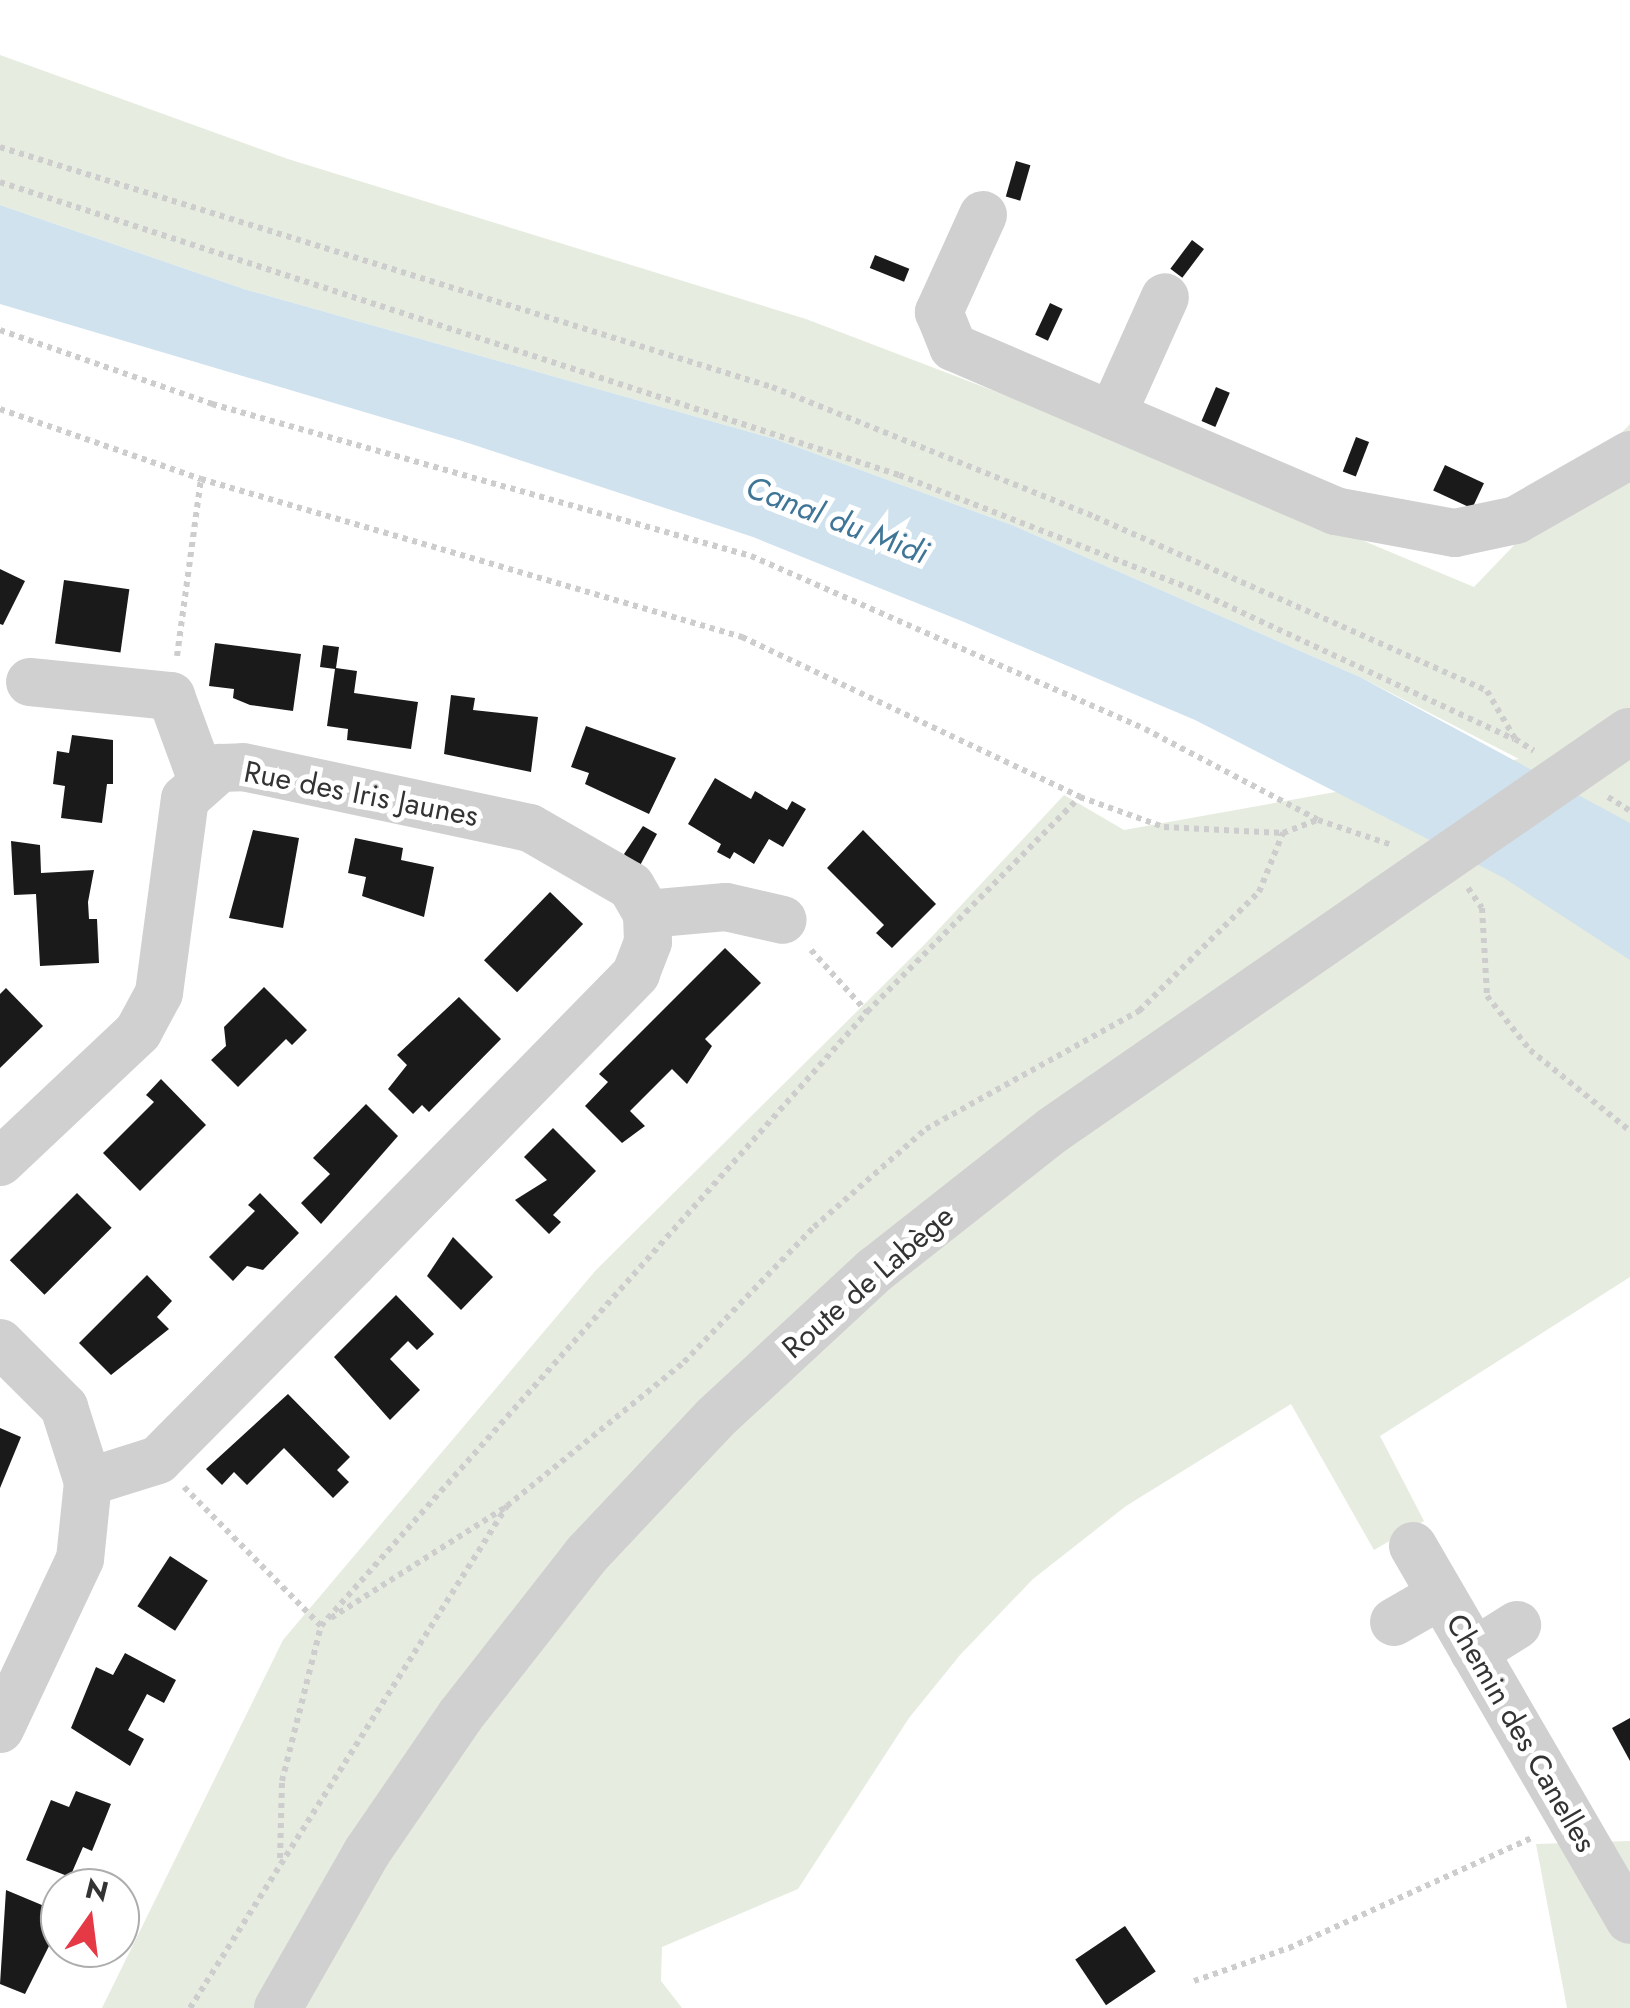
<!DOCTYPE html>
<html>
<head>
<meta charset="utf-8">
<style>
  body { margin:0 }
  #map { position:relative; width:1630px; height:2008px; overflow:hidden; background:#fff; font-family:Jost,sans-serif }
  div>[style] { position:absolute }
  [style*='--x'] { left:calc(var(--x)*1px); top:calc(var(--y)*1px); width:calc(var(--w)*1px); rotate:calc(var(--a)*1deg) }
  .green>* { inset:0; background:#e6ecdf }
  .water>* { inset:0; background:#cfe2ee }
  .building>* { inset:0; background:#1a1a1a; transform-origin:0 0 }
  .path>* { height:6px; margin-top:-3px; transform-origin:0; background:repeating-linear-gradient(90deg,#cdcdcd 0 5px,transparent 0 10px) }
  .minor>* { height:48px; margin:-24px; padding:0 24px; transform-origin:24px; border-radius:24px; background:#d0d0d0 }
  .minor-bridge>* { height:48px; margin:-24px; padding:0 24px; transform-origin:24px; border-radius:24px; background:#d0d0d0 }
  span { translate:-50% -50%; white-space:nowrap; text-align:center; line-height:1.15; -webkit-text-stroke:10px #fff; paint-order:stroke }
  .street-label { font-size:30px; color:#333 }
  .water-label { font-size:32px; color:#3f7597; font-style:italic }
  .north { position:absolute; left:40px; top:1868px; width:100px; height:100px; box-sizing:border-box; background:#fff; border:2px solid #adadad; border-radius:50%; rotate:14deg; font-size:28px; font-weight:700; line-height:40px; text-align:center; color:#333 }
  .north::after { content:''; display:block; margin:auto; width:35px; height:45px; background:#e63946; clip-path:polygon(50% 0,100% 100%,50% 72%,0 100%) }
</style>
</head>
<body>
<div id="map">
  <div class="green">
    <i style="clip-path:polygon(0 55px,288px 159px,806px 319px,1120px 439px,1474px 587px,1630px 424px,1630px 1277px,1380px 1436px,1424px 1521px,1374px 1550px,1291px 1404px,1126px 1506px,1033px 1579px,960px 1655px,909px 1718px,798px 1889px,662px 1947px,661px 1981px,682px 2008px,102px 2008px,283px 1640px,596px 1270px,924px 945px,1064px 795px,1124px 830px,1519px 759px,1360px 677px,1012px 525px,775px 439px,244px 289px,0 205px)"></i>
    <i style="clip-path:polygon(1630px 1841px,1630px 2008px,1567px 2008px,1536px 1844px)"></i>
  </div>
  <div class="water">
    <i style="clip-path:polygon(0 205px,244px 289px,775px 439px,1012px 525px,1360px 677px,1630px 823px,1630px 960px,1504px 878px,1195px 720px,964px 622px,753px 537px,462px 441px,0 304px)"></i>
  </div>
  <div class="building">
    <i style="left:1016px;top:161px;width:15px;height:37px;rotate:16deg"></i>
    <i style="left:1192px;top:240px;width:15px;height:36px;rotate:37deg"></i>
    <i style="left:875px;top:255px;width:37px;height:14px;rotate:22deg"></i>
    <i style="left:1050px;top:303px;width:14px;height:35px;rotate:25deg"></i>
    <i style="left:1216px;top:387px;width:15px;height:37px;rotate:23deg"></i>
    <i style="left:1356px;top:437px;width:14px;height:37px;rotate:21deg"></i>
    <i style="left:1445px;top:465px;width:43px;height:28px;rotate:25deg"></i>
    <i style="clip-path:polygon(0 569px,25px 581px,3px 625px,0 624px)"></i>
    <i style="left:64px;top:580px;width:66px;height:64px;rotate:8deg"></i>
    <i style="clip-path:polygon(215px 643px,301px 654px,293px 711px,250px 705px,233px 698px,234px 689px,209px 686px)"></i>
    <i style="clip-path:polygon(323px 645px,339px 647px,336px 668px,357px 671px,354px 693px,418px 702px,411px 749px,347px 740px,348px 729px,327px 726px,335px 669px,320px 667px)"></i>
    <i style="clip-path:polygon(451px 695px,475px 698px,473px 710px,538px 717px,531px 772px,444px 754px)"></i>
    <i style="clip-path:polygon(586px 726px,676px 758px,649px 814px,585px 784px,589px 773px,571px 767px)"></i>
    <i style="clip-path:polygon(72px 735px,113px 740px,113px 784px,107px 784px,102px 823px,61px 818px,65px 786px,53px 784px,57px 751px,69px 753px)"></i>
    <i style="clip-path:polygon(715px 778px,751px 799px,755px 791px,787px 810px,792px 801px,806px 809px,783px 847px,769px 839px,754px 864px,734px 852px,730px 859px,717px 852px,721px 844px,688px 824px)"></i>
    <i style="clip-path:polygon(643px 826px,657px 834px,637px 871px,624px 854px)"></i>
    <i style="clip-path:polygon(253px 830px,299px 838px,283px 928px,229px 918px)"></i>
    <i style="clip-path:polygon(863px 830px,936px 904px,892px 948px,876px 933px,884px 925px,827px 868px)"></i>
    <i style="clip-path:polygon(355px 838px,403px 848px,401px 860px,434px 867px,424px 917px,362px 896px,366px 877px,348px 873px)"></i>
    <i style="clip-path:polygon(11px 841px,40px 845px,41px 873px,94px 870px,88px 902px,89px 919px,97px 919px,99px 963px,40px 966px,36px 894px,14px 895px)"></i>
    <i style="left:550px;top:892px;width:46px;height:95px;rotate:44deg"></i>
    <i style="clip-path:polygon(725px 948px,761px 983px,705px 1039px,712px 1046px,687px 1084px,672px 1069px,630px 1111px,645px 1126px,622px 1143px,585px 1106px,608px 1082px,599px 1074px)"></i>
    <i style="clip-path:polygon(264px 987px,307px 1030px,292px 1045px,286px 1039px,238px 1087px,211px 1060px,226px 1046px,224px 1027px)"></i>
    <i style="clip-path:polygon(6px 988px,43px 1026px,0 1068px,0 994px)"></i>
    <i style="clip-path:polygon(459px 997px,501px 1039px,429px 1112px,422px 1105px,413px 1114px,388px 1089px,407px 1065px,397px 1055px)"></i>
    <i style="clip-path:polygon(161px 1079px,206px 1125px,140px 1191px,103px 1153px,154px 1102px,146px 1095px)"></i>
    <i style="clip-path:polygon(366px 1104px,398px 1136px,321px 1224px,301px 1203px,330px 1174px,313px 1158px)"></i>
    <i style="clip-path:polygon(553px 1128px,596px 1171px,553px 1215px,561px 1222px,549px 1234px,515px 1200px,547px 1180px,524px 1157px)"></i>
    <i style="left:77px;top:1193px;width:49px;height:95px;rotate:45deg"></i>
    <i style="clip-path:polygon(260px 1193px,299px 1233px,263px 1270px,247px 1266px,233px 1281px,209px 1257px,255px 1211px,248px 1205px)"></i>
    <i style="clip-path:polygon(453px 1237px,493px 1277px,461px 1310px,427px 1276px)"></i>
    <i style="clip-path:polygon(147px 1275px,172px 1301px,157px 1317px,169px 1329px,111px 1375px,79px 1343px)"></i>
    <i style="clip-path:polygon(396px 1295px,434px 1334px,417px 1350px,408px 1341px,390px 1359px,420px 1390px,390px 1420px,334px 1357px)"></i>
    <i style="clip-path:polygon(288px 1394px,350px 1457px,337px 1470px,349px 1482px,333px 1498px,284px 1448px,247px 1485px,234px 1472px,222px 1485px,206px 1469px)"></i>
    <i style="clip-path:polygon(0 1428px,21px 1437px,0 1488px)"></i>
    <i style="left:170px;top:1556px;width:45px;height:60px;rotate:33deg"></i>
    <i style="clip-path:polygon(125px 1653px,176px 1680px,164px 1703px,147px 1694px,128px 1730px,144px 1739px,130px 1766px,71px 1728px,96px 1667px,113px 1675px)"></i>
    <i style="clip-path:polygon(1630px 1718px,1630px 1761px,1612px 1728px)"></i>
    <i style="clip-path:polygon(76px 1791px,111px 1804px,92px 1851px,83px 1847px,70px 1877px,26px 1860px,51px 1800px,69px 1807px)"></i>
    <i style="clip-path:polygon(6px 1890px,49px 1908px,43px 1924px,57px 1930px,25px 1994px,0 1984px)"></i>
    <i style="left:1125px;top:1926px;width:55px;height:60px;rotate:56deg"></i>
  </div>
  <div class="path">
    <i style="--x:0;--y:147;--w:808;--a:17.27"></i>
    <i style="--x:772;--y:387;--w:348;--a:21.9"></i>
    <i style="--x:1095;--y:517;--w:429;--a:23.9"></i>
    <i style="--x:1487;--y:691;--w:56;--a:59.7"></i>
    <i style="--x:1515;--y:739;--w:22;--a:32"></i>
    <i style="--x:0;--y:182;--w:946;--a:18.05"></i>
    <i style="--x:899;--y:475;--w:319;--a:21.3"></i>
    <i style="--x:1196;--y:591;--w:351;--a:25"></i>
    <i style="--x:0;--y:330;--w:225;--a:19.2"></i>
    <i style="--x:212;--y:404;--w:560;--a:15.75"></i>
    <i style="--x:751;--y:556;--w:430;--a:23.7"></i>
    <i style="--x:1145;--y:729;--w:195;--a:27.7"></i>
    <i style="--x:1318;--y:820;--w:78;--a:18.7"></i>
    <i style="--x:0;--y:409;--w:213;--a:19.2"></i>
    <i style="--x:201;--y:479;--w:564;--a:16.28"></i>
    <i style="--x:742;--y:637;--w:374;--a:25.3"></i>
    <i style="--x:1080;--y:797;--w:89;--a:19.7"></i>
    <i style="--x:1164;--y:827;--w:119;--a:2.9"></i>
    <i style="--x:1283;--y:833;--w:36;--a:-21"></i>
    <i style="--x:177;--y:656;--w:179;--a:-82.3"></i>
    <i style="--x:1608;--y:797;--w:26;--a:32"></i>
    <i style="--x:1468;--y:888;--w:24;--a:55"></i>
    <i style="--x:1482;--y:908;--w:88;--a:86.7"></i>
    <i style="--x:1487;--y:996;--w:69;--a:51.5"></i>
    <i style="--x:1530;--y:1050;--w:129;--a:39"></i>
    <i style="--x:811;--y:950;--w:84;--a:47.9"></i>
    <i style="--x:184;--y:1487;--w:195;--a:45.4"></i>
    <i style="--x:321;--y:1626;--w:822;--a:-48.35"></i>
    <i style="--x:867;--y:1012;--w:303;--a:-45.3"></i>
    <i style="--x:331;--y:1618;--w:207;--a:-32.4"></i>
    <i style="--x:280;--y:1858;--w:77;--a:-88.5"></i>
    <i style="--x:282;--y:1781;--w:160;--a:-75.9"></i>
    <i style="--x:1194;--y:1981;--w:101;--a:-19.2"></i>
    <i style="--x:1289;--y:1948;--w:269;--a:-24.4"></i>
    <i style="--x:190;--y:2008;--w:594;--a:-57.73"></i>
    <i style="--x:507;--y:1506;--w:228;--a:-39.1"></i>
    <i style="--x:684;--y:1362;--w:187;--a:-46.1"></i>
    <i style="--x:814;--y:1227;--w:149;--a:-41.2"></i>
    <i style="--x:926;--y:1129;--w:244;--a:-29"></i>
    <i style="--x:1139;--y:1011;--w:169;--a:-44.8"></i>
    <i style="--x:1259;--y:892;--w:64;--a:-67.9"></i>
  </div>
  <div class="minor">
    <i style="--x:983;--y:215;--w:107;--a:114.4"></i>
    <i style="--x:939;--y:312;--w:38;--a:68"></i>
    <i style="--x:953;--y:347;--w:416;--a:23.2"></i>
    <i style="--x:1335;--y:511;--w:122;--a:10.4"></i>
    <i style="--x:1455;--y:533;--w:62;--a:-12"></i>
    <i style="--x:1516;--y:520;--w:131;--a:-29.7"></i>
    <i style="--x:1112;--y:415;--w:129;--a:-65.8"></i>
    <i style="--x:30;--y:682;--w:142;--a:5.7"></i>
    <i style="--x:171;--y:696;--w:87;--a:69.9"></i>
    <i style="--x:647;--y:914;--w:79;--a:-5.1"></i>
    <i style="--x:726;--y:907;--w:58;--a:12.8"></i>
    <i style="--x:0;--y:1162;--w:190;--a:-43.3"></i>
    <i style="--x:138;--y:1032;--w:44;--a:-61.7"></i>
    <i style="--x:159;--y:993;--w:196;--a:-82.4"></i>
    <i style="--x:185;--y:799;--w:47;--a:-41.5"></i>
    <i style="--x:220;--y:768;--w:23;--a:-2"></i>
    <i style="--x:243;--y:767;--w:293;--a:12"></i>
    <i style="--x:530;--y:828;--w:116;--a:29.9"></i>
    <i style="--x:631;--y:886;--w:32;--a:60"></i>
    <i style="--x:647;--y:914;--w:28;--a:88"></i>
    <i style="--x:648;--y:942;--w:34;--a:111"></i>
    <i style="--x:636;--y:974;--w:404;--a:134.4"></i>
    <i style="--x:353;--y:1263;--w:277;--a:134.7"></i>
    <i style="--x:158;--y:1460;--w:73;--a:162.6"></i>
    <i style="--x:0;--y:1343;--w:91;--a:45"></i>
    <i style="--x:64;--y:1407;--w:79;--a:72.3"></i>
    <i style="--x:88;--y:1482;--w:77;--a:95.9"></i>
    <i style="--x:80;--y:1559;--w:188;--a:115.2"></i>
    <i style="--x:1413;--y:1546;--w:432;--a:59.9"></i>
    <i style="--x:1394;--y:1622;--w:54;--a:-29.9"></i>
    <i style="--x:1474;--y:1652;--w:51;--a:-32.1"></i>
    <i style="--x:278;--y:2008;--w:180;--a:-60.3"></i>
    <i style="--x:367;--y:1852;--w:165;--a:-55.6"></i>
    <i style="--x:460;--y:1716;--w:206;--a:-51.9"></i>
    <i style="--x:587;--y:1554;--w:187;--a:-46.7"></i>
    <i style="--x:715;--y:1418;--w:218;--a:-42.8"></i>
    <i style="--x:875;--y:1270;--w:226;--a:-38.2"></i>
    <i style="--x:1053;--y:1130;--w:397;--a:-34.7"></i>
  </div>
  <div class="minor-bridge">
    <i style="--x:1379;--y:904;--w:303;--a:-34.6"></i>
  </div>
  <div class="street-label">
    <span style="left:361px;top:794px;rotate:11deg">Rue des Iris Jaunes</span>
    <span style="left:868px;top:1282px;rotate:-41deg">Route de Labège</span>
    <span style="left:1521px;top:1733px;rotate:60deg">Chemin des Canelles</span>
  </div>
  <div class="water-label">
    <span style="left:837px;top:520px;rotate:21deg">Canal du Midi</span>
  </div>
  <div class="north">N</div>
</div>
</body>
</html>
